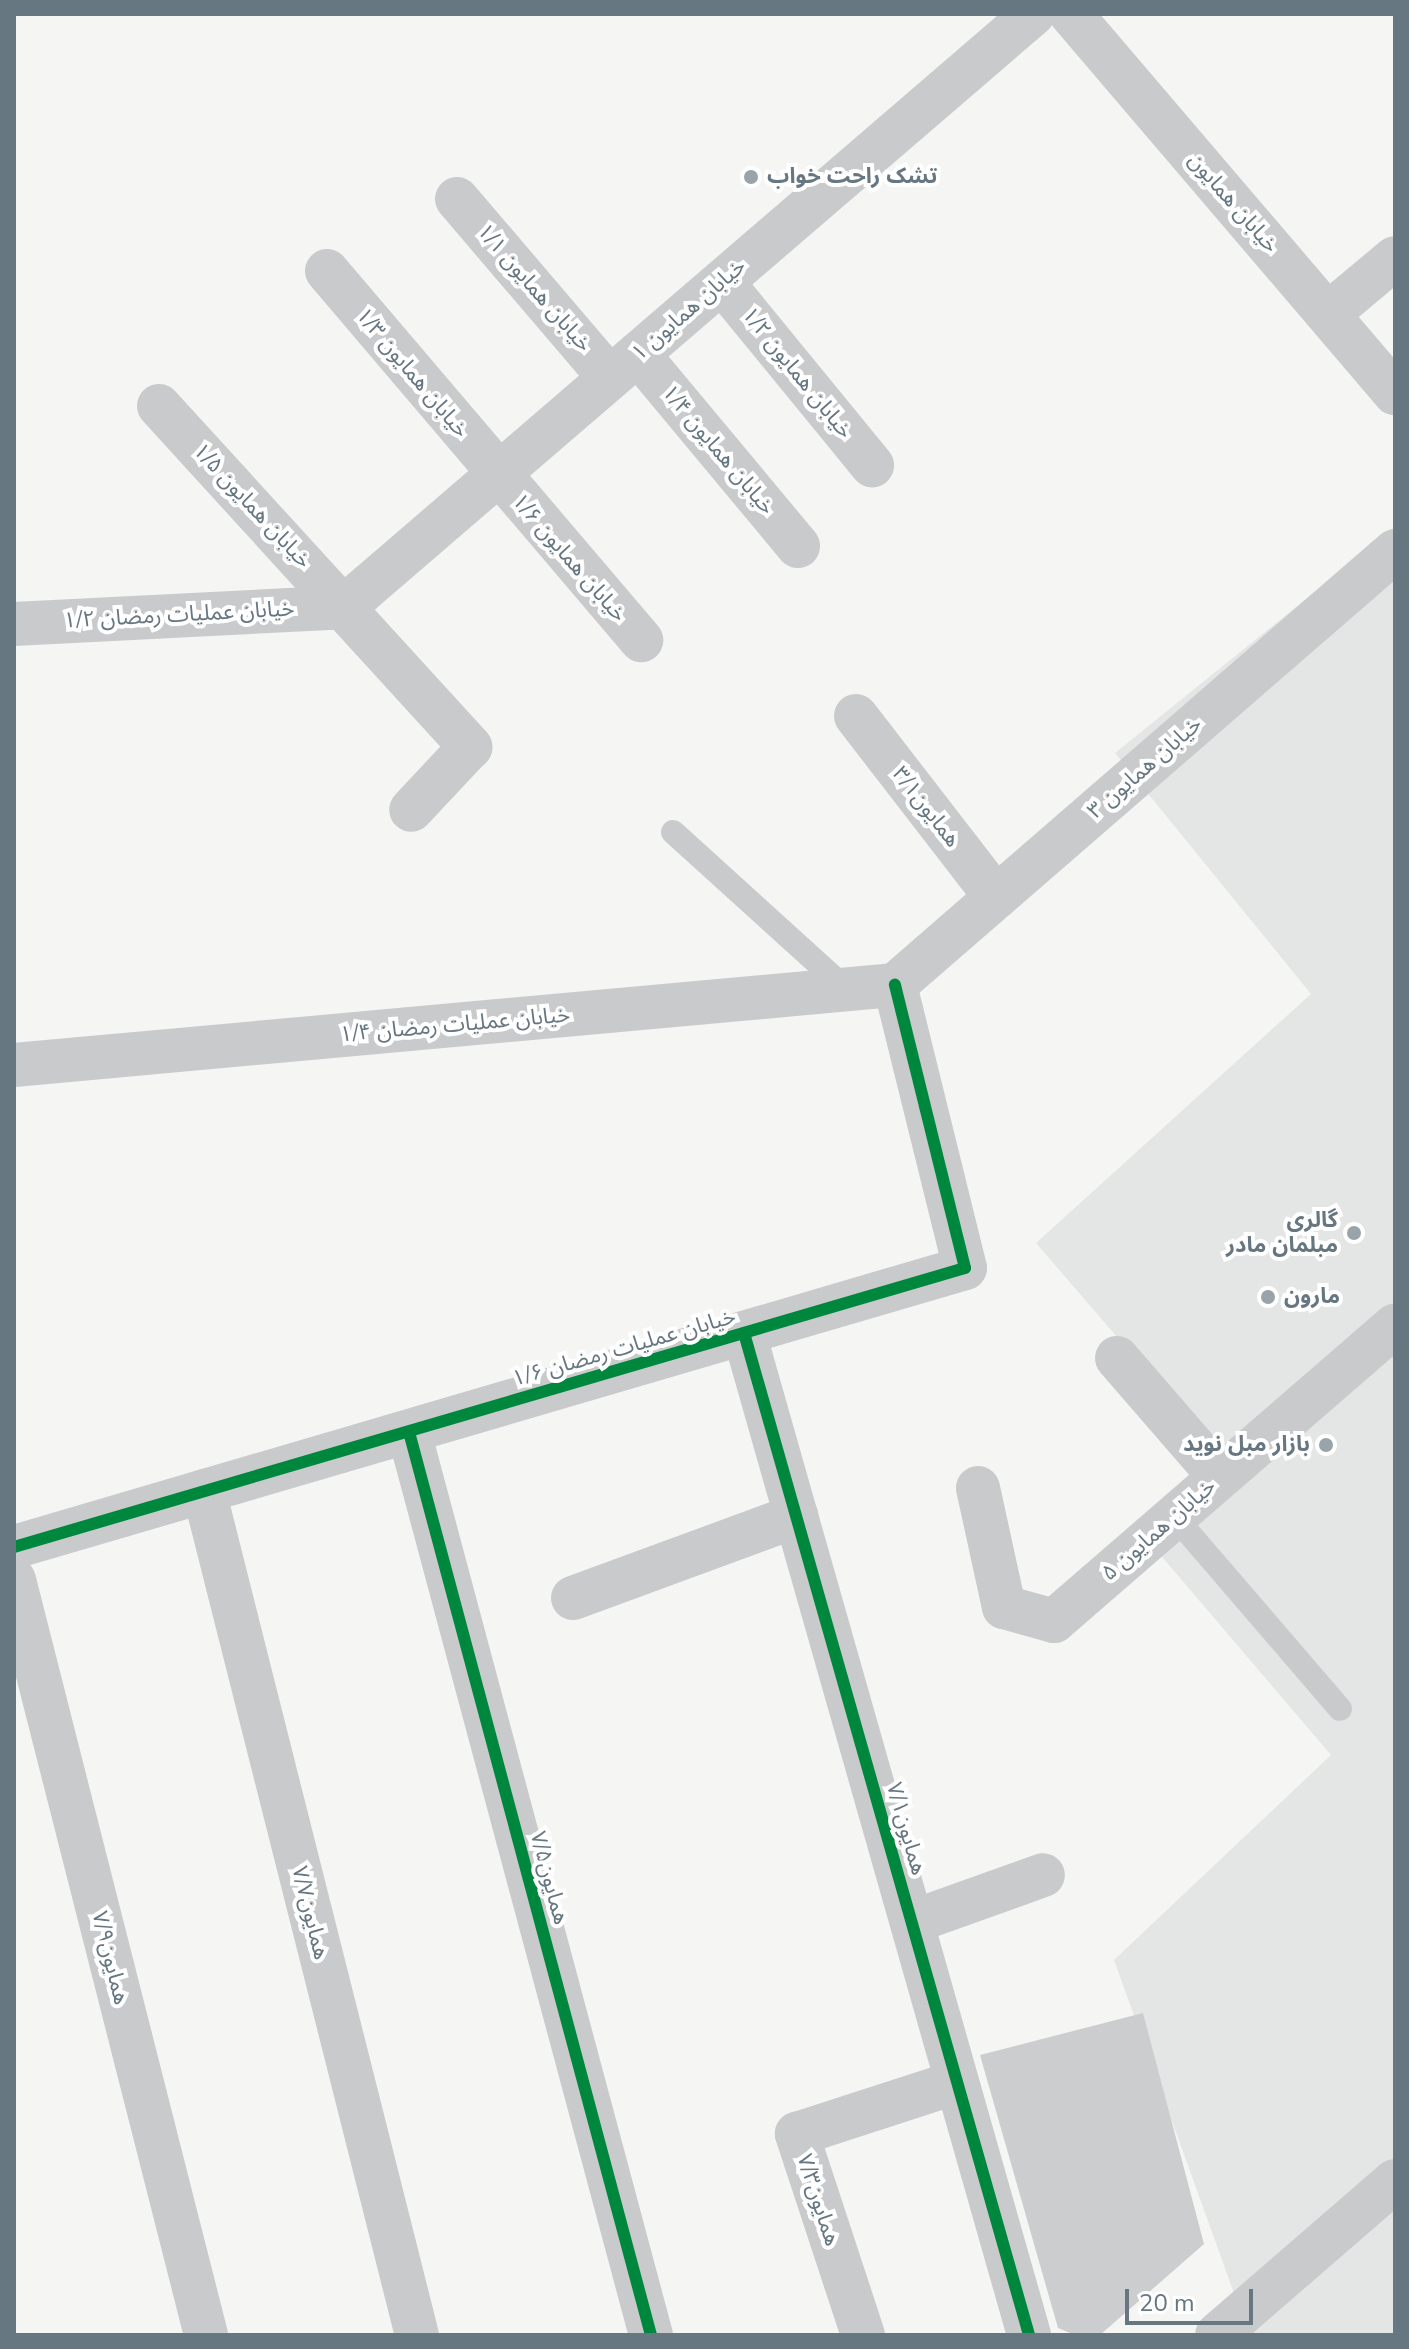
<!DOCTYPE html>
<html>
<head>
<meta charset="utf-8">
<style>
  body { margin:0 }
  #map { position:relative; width:1409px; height:2349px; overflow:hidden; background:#f5f5f4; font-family:"Nunito Sans","Noto Sans Arabic",sans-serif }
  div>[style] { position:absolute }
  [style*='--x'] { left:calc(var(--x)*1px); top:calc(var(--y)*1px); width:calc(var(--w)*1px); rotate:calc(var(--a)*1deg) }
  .built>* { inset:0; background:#e4e5e5 }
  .building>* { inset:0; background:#cccdce }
  .service>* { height:24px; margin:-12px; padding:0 12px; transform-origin:12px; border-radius:12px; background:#c9cacb }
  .minor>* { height:44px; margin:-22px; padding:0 22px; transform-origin:22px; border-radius:22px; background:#c9cacb }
  .tertiary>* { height:44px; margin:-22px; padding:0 22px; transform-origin:22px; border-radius:22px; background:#c9cacb }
  .cycleway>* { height:12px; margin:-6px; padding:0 6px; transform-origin:6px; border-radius:6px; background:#00873e }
  .dots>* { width:22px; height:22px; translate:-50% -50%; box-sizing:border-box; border:4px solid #fff; border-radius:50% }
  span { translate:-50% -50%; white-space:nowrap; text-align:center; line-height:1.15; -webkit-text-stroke:8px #fff; paint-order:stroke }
  .poi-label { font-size:22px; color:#677782; font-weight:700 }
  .left { translate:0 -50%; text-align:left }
  .right { translate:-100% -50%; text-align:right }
  .street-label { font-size:22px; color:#677782 }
  .frame { position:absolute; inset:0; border:16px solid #677782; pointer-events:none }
  .scale { position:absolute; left:1125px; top:2289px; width:128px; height:36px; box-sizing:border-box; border:4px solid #677782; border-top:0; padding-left:10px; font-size:24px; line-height:28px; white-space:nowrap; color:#677782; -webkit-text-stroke:6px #fff; paint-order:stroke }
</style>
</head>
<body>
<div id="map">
  <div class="built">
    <i style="clip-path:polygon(1395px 527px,1395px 2335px,1249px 2335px,1114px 1960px,1331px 1755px,1134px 1524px,1217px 1453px,1036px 1243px,1311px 994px,1115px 753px)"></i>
  </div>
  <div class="building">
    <i style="clip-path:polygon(1143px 2013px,1204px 2244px,1100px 2335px,1075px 2335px,1058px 2328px,980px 2055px)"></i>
  </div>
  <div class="service">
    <i style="--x:673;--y:832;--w:234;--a:42.2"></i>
    <i style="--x:1175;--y:1517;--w:253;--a:49.3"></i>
  </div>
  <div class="minor">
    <i style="--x:457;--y:199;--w:235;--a:49.5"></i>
    <i style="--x:327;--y:271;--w:485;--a:49.6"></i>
    <i style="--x:722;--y:282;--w:237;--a:50.7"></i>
    <i style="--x:1328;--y:314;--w:87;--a:-39.9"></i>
    <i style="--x:638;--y:354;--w:250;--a:50.2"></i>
    <i style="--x:159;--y:406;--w:462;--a:47.6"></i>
    <i style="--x:470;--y:747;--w:86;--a:133.1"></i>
    <i style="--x:344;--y:607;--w:909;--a:-40.72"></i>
    <i style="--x:14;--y:624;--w:330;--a:-2.9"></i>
    <i style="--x:856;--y:716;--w:229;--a:52.3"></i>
    <i style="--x:895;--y:985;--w:662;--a:-40.96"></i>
    <i style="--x:14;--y:1065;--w:885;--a:-5.19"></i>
    <i style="--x:744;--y:1333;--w:1042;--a:74.12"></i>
    <i style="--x:1117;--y:1358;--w:157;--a:49.1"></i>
    <i style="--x:409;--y:1432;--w:935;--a:75"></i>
    <i style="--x:978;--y:1488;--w:122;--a:77.7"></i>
    <i style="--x:1004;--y:1607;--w:52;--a:15.6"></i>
    <i style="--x:1054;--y:1621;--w:451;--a:-40.9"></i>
    <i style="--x:204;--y:1491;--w:870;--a:75.84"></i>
    <i style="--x:14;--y:1547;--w:991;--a:-16.35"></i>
    <i style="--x:965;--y:1268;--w:292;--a:-103.9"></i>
    <i style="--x:14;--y:1580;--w:779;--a:75.73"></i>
    <i style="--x:573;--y:1598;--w:238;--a:-20.2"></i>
    <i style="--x:912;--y:1922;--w:139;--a:-19.7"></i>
    <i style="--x:863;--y:2335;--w:212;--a:-108.2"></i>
    <i style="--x:797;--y:2134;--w:168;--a:-18"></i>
    <i style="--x:1217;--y:2335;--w:235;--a:-40.9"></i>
  </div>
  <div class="tertiary">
    <i style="--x:1071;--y:14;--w:499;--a:49.5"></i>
  </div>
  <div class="cycleway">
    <i style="--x:744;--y:1333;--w:1042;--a:74.12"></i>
    <i style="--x:409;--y:1432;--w:935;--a:75"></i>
    <i style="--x:14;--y:1547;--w:991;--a:-16.35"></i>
    <i style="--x:965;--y:1268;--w:292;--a:-103.9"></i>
  </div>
  <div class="dots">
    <i style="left:751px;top:177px;background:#99a3aa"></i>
    <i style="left:1354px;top:1233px;background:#99a3aa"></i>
    <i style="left:1268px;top:1297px;background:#99a3aa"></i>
    <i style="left:1326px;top:1445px;background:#99a3aa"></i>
  </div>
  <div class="poi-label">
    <span class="left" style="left:767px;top:177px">تشک راحت خواب</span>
    <span class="right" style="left:1338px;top:1233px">گالری<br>مبلمان مادر</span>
    <span class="left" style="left:1284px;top:1297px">مارون</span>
    <span class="right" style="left:1310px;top:1445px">بازار مبل نوید</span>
  </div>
  <div class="street-label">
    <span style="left:1233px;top:203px;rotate:49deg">خیابان همایون</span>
    <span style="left:534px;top:288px;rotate:49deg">خیابان همایون ۱/۱</span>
    <span style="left:689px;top:310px;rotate:-41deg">خیابان همایون ۱</span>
    <span style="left:412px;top:373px;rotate:50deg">خیابان همایون ۱/۳</span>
    <span style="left:797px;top:373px;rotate:51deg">خیابان همایون ۱/۲</span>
    <span style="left:718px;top:450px;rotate:50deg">خیابان همایون ۱/۴</span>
    <span style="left:252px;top:506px;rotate:47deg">خیابان همایون ۱/۵</span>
    <span style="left:569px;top:558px;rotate:49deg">خیابان همایون ۱/۶</span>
    <span style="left:179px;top:615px;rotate:-3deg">خیابان عملیات رمضان ۱/۲</span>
    <span style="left:1145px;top:768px;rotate:-41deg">خیابان همایون ۳</span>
    <span style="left:926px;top:807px;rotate:52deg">همایون۳/۱</span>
    <span style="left:455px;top:1025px;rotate:-5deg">خیابان عملیات رمضان ۱/۴</span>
    <span style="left:624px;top:1348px;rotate:-16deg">خیابان عملیات رمضان ۱/۶</span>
    <span style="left:1159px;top:1530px;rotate:-41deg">خیابان همایون ۵</span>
    <span style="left:906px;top:1829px;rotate:74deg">همایون۷/۱</span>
    <span style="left:549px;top:1878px;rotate:75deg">همایون۷/۵</span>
    <span style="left:310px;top:1913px;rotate:76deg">همایون۷/۷</span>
    <span style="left:110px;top:1958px;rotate:76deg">همایون۷/۹</span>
    <span style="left:818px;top:2200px;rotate:72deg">همایون۷/۳</span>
  </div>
  <div class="frame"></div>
  <div class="scale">20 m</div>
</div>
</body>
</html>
